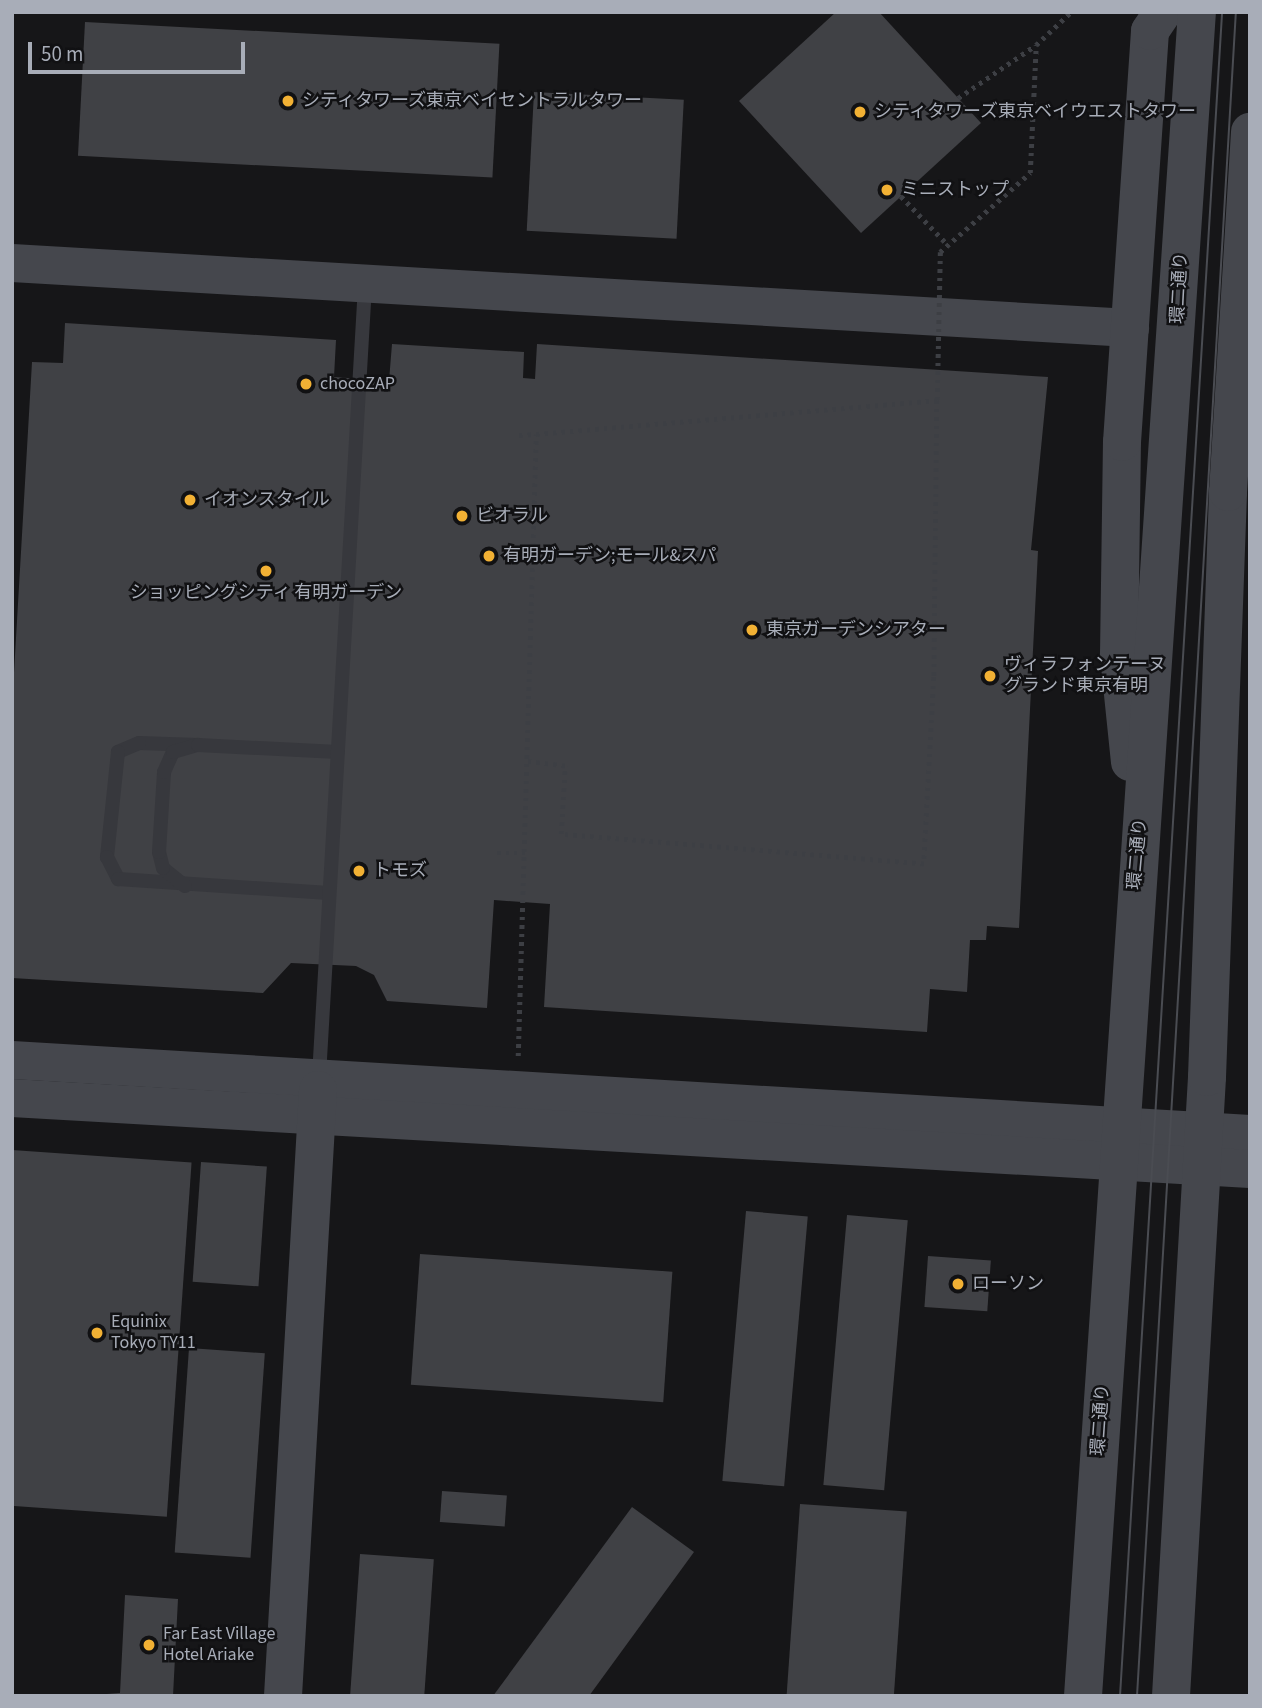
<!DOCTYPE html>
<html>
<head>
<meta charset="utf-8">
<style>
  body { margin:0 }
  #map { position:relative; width:1262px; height:1708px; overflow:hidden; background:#161618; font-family:"Source Sans 3","Noto Sans JP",sans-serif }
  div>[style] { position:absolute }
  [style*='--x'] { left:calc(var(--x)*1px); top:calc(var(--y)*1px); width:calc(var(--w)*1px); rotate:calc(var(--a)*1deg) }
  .building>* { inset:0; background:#404145; transform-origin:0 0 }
  .path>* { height:4.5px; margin-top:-2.25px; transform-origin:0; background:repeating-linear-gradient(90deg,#3d3f44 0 3.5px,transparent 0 8.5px) }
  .lane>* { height:14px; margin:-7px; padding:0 7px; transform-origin:7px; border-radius:7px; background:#37383d }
  .secondary>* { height:38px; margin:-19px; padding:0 19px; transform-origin:19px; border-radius:19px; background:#45474d }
  .tram>* { height:2px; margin:-1px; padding:0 1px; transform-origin:1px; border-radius:1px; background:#4a4c52 }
  .path-bridge>* { height:4.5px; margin-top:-2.25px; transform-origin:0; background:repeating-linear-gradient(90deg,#3d3f44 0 3.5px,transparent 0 8.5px) }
  .dots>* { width:19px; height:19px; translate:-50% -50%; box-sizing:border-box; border:4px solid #111113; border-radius:50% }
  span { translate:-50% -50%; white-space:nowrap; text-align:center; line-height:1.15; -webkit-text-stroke:5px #111113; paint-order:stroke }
  .poi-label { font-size:18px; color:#a8adb8 }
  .left { translate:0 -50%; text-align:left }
  .street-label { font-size:18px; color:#a8adb8 }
  .frame { position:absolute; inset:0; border:14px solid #a8adb8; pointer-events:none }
  .scale { position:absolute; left:28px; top:42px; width:217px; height:32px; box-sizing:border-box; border:4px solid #a8adb8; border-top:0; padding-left:9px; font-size:21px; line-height:24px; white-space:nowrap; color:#a8adb8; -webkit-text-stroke:5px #111113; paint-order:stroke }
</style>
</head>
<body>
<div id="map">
  <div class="building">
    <i style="clip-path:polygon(836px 12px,879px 12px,981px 123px,861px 233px,739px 101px)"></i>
    <i style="left:85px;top:22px;width:415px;height:134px;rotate:3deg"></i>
    <i style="left:534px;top:92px;width:150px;height:139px;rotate:3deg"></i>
    <i style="clip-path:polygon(65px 323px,336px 340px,334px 377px,389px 381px,392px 344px,524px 352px,523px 378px,535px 379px,537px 344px,1048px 377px,1031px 550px,1038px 551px,1019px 928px,987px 926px,986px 940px,970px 940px,967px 992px,930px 989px,927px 1032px,544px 1007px,550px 904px,494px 900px,487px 1008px,387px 1001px,374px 975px,356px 966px,291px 963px,263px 993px,12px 978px,12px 707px,32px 362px,63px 363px)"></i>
    <i style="left:12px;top:1150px;width:180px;height:355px;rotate:4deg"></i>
    <i style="left:201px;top:1162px;width:66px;height:120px;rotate:4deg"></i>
    <i style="left:746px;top:1211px;width:62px;height:271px;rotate:5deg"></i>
    <i style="left:847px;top:1215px;width:61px;height:271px;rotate:5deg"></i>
    <i style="left:420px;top:1254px;width:253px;height:131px;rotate:4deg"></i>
    <i style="left:928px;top:1256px;width:63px;height:51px;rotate:4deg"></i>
    <i style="left:189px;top:1348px;width:76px;height:205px;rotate:4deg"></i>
    <i style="left:442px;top:1491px;width:65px;height:31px;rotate:4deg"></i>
    <i style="left:800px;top:1504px;width:107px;height:192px;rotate:4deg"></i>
    <i style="clip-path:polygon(632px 1507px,694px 1552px,589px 1696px,493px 1696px)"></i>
    <i style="left:360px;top:1554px;width:74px;height:142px;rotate:4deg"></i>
    <i style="clip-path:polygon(125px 1595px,178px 1599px,173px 1696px,80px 1696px,120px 1693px)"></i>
  </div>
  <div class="path">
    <i style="--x:958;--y:98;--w:94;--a:-34.2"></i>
    <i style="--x:901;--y:196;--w:68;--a:46.2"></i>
    <i style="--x:519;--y:435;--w:17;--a:-3"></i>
    <i style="--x:497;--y:853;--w:28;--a:0"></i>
    <i style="--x:518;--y:1056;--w:622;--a:-88.34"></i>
    <i style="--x:536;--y:434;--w:402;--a:-4.8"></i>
    <i style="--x:937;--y:400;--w:277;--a:90.6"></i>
    <i style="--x:934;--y:677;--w:187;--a:93.1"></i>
    <i style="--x:924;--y:864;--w:364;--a:-175.3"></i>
    <i style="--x:561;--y:834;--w:68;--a:-86.6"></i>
    <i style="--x:565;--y:766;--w:38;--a:-173"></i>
  </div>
  <div class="lane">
    <i style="--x:198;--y:745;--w:59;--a:-178.1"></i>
    <i style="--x:139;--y:743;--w:23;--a:157"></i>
    <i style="--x:118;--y:752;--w:106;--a:96"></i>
    <i style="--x:107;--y:857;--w:25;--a:63"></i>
    <i style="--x:118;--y:879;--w:211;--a:3.8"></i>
    <i style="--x:185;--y:886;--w:28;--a:-141"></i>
    <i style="--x:163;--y:868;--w:16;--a:-104"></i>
    <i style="--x:159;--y:852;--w:80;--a:-86.4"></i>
    <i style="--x:164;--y:772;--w:22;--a:-66"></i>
    <i style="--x:173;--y:752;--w:26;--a:-16"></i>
    <i style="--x:198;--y:745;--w:140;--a:2.9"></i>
    <i style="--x:319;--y:1076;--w:791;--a:-86.67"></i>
  </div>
  <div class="secondary">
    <i style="--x:12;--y:263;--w:1120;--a:3.33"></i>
    <i style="--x:1130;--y:762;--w:108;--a:-95.9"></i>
    <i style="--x:1119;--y:655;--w:213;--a:-89.2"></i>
    <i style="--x:1122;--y:442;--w:412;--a:-86.1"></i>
    <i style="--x:1150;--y:31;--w:23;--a:-56"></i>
    <i style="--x:12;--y:1060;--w:1240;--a:3.42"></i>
    <i style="--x:12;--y:1098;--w:1240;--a:3.28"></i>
    <i style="--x:283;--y:1696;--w:607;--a:-86.69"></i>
    <i style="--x:1083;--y:1696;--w:1688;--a:-86.13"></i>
    <i style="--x:1171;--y:1696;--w:620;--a:-86.67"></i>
    <i style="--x:1207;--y:1077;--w:585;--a:-87.94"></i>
    <i style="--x:1228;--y:492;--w:361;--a:-86.5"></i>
  </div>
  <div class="tram">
    <i style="--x:1120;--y:1696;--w:1687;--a:-86.53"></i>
    <i style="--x:1137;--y:1696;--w:1687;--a:-86.64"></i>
  </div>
  <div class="path-bridge">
    <i style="--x:937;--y:400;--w:148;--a:-88.8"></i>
    <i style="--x:940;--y:252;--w:120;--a:-41.3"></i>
    <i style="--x:1030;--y:173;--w:128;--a:-87.3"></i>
    <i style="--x:1036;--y:45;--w:48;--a:-43.3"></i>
  </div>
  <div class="dots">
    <i style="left:288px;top:101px;background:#f2b134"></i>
    <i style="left:860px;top:112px;background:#f2b134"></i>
    <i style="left:887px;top:190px;background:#f2b134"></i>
    <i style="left:306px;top:384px;background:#f2b134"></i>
    <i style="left:190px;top:500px;background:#f2b134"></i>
    <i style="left:462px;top:516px;background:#f2b134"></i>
    <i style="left:489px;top:556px;background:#f2b134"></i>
    <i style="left:266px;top:571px;background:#f2b134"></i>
    <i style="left:752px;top:630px;background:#f2b134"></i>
    <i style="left:990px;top:676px;background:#f2b134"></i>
    <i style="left:359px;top:871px;background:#f2b134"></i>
    <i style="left:958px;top:1284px;background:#f2b134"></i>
    <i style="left:97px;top:1333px;background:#f2b134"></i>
    <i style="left:149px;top:1645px;background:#f2b134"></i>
  </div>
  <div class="poi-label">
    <span class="left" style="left:302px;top:101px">シティタワーズ東京ベイセントラルタワー</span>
    <span class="left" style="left:874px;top:112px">シティタワーズ東京ベイウエストタワー</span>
    <span class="left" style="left:901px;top:190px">ミニストップ</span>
    <span class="left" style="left:320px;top:384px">chocoZAP</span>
    <span class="left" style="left:204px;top:500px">イオンスタイル</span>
    <span class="left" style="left:476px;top:516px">ビオラル</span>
    <span class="left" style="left:503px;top:556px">有明ガーデン;モール&amp;スパ</span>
    <span style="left:266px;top:593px">ショッピングシティ 有明ガーデン</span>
    <span class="left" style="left:766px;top:630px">東京ガーデンシアター</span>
    <span class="left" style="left:1004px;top:676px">ヴィラフォンテーヌ<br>グランド東京有明</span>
    <span class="left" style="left:373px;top:871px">トモズ</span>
    <span class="left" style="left:972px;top:1284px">ローソン</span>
    <span class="left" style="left:111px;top:1333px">Equinix<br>Tokyo TY11</span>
    <span class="left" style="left:163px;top:1645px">Far East Village<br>Hotel Ariake</span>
  </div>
  <div class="street-label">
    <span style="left:1180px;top:288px;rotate:-87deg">環二通り</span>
    <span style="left:1138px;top:854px;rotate:-85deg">環二通り</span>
    <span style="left:1101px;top:1420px;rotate:-86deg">環二通り</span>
  </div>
  <div class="frame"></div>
  <div class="scale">50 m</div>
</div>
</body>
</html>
